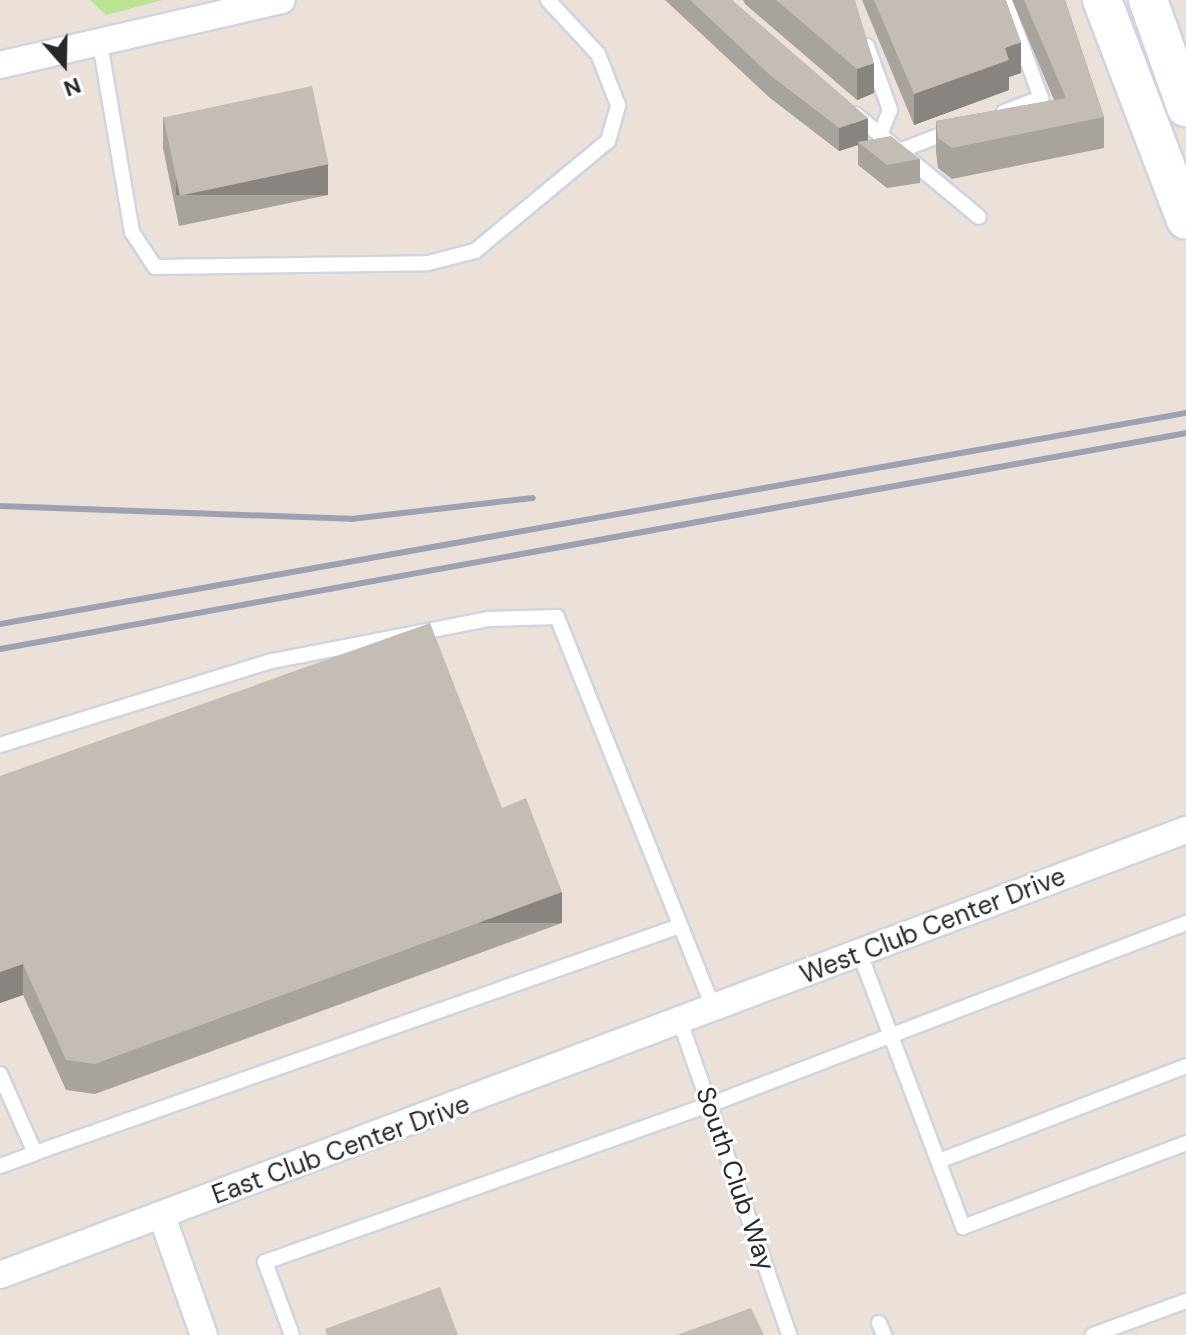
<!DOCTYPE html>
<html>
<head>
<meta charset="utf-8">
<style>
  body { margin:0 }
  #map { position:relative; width:1186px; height:1335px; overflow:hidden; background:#ece1d9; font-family:"DM Sans",sans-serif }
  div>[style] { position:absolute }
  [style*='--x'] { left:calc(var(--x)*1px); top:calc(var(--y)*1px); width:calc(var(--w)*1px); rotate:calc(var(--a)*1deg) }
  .green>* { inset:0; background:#b9e592 }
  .roads { filter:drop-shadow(2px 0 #ced5e2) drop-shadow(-2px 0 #ced5e2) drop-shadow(0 2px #ced5e2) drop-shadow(0 -2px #ced5e2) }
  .service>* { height:14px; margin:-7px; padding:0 7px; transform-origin:7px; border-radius:7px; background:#fff }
  .minor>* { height:26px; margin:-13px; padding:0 13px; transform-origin:13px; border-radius:13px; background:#fff }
  .secondary>* { height:38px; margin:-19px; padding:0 19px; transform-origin:19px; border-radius:19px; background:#fff }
  .rail>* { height:6px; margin:-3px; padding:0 3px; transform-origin:3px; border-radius:3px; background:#9ca2b4 }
  .wall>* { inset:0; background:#a8a39c }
  .shaded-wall>* { inset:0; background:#88847f; transform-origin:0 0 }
  .building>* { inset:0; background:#c3bdb5; transform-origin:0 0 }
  span { translate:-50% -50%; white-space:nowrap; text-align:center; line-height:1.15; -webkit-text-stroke:6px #fff; paint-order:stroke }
  .street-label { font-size:26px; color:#282828 }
  .north { position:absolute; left:24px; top:24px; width:80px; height:80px; -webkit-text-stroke:6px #fff; paint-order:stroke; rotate:160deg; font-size:22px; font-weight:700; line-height:32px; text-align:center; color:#282828 }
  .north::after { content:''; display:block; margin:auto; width:28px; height:36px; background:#282828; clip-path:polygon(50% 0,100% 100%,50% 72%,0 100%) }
</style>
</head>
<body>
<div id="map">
  <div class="green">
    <i style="clip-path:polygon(90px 0,163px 0,106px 15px)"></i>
  </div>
  <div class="roads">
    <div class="service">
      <i style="--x:100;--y:43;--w:192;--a:80.4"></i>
      <i style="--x:132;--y:232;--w:42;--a:56.7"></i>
      <i style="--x:155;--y:267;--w:273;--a:-0.8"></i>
      <i style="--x:428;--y:263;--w:49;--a:-14.3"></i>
      <i style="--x:475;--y:251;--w:173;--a:-39.6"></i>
      <i style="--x:608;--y:141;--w:37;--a:-74"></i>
      <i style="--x:618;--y:105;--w:55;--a:-111.4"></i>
      <i style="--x:598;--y:54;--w:74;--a:-132.8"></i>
      <i style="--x:867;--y:46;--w:68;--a:70.2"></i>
      <i style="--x:890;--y:110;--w:27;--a:112"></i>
      <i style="--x:1004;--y:112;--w:40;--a:-21"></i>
      <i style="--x:1041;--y:98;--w:104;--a:-110.2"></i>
      <i style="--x:855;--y:114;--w:161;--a:39.7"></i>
      <i style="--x:899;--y:151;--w:56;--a:-21"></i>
      <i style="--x:0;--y:745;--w:285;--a:-17.2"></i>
      <i style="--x:272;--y:661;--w:220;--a:-11"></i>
      <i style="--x:488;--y:619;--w:69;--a:-1.7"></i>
      <i style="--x:557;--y:617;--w:423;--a:68.2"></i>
      <i style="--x:860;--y:954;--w:292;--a:69.3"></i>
      <i style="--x:963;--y:1227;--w:238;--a:-20.6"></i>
      <i style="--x:681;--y:1024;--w:329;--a:70.8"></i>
      <i style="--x:0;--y:1074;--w:86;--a:66.1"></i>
      <i style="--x:35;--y:1153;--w:684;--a:-19.39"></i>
      <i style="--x:939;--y:1161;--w:265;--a:-21"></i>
      <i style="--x:0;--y:1166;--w:37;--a:-20"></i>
      <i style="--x:879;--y:1323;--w:13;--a:67"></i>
      <i style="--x:292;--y:1335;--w:78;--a:-110.3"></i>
      <i style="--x:265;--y:1262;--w:471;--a:-19.5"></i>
      <i style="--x:709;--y:1105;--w:511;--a:-20.88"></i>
      <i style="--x:1093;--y:1335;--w:99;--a:-20.1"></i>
    </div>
    <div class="minor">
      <i style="--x:0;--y:65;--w:289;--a:-13"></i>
      <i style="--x:162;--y:1216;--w:126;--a:70.6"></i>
      <i style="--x:0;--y:1275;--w:1267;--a:-20.57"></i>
    </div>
    <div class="secondary">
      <i style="--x:1102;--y:0;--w:235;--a:69.1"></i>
      <i style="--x:1148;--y:0;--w:114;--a:70.4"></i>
    </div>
  </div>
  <div class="rail">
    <i style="--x:0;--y:506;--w:351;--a:2.1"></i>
    <i style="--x:351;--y:519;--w:183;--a:-6.6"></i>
    <i style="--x:0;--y:624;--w:1205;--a:-10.09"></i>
    <i style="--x:0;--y:649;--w:1206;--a:-10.32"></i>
  </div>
  <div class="wall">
    <i style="clip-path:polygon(665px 0,732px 0,868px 140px,920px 159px,920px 183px,887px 188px,858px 165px,858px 145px,839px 151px,770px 98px)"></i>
    <i style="clip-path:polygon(743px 0,855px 0,874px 93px,857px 100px,745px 4px)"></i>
    <i style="clip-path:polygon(862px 0,1006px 0,1021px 73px,1009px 77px,1009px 90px,914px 125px)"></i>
    <i style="clip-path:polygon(1012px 0,1065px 0,1104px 117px,1104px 148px,952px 179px,938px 168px,936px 152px,936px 121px,1054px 100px)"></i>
    <i style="clip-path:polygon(163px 117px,328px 195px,179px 226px,163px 148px)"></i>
    <i style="clip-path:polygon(0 776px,502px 808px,562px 923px,95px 1094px,66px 1090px,23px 995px,0 1003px)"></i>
  </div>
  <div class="shaded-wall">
    <i style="clip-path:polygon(1021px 42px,1021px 73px,1009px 77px,1009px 90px,914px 125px,914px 94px,1005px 48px)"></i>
    <i style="clip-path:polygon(874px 63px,874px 93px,857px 100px,857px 69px)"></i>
    <i style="clip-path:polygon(868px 118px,868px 141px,858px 142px,858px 145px,839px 151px,839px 128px)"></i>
    <i style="left:328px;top:164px;width:31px;height:152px;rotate:90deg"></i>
    <i style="left:562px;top:892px;width:31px;height:498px;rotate:90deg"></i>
    <i style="clip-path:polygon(23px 964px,23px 995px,0 1003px,0 972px)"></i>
  </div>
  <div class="building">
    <i style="clip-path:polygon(690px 0,732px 0,868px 118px,839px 128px,770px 75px)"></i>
    <i style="clip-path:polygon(776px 0,855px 0,874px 63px,857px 69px)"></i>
    <i style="clip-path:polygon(874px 0,1006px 0,1021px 42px,1005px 48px,1009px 60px,914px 94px)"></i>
    <i style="clip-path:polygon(1024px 0,1065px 0,1104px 117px,952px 148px,938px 138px,936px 121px,1066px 98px)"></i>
    <i style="left:312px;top:86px;width:80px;height:152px;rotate:78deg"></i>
    <i style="clip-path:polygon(891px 136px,920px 159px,887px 165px,858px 142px)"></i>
    <i style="clip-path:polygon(430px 623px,502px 808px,526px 798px,562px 892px,95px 1064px,66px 1060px,23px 964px,0 972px,0 776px)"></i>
    <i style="clip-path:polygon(440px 1287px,458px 1335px,327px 1335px,325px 1329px)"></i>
    <i style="clip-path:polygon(751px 1308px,764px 1335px,677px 1335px)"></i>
  </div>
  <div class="street-label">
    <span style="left:933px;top:926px;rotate:-21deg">West Club Center Drive</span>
    <span style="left:341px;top:1150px;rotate:-20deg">East Club Center Drive</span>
    <span style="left:735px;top:1179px;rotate:71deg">South Club Way</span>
  </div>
  <div class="north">N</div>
</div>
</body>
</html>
